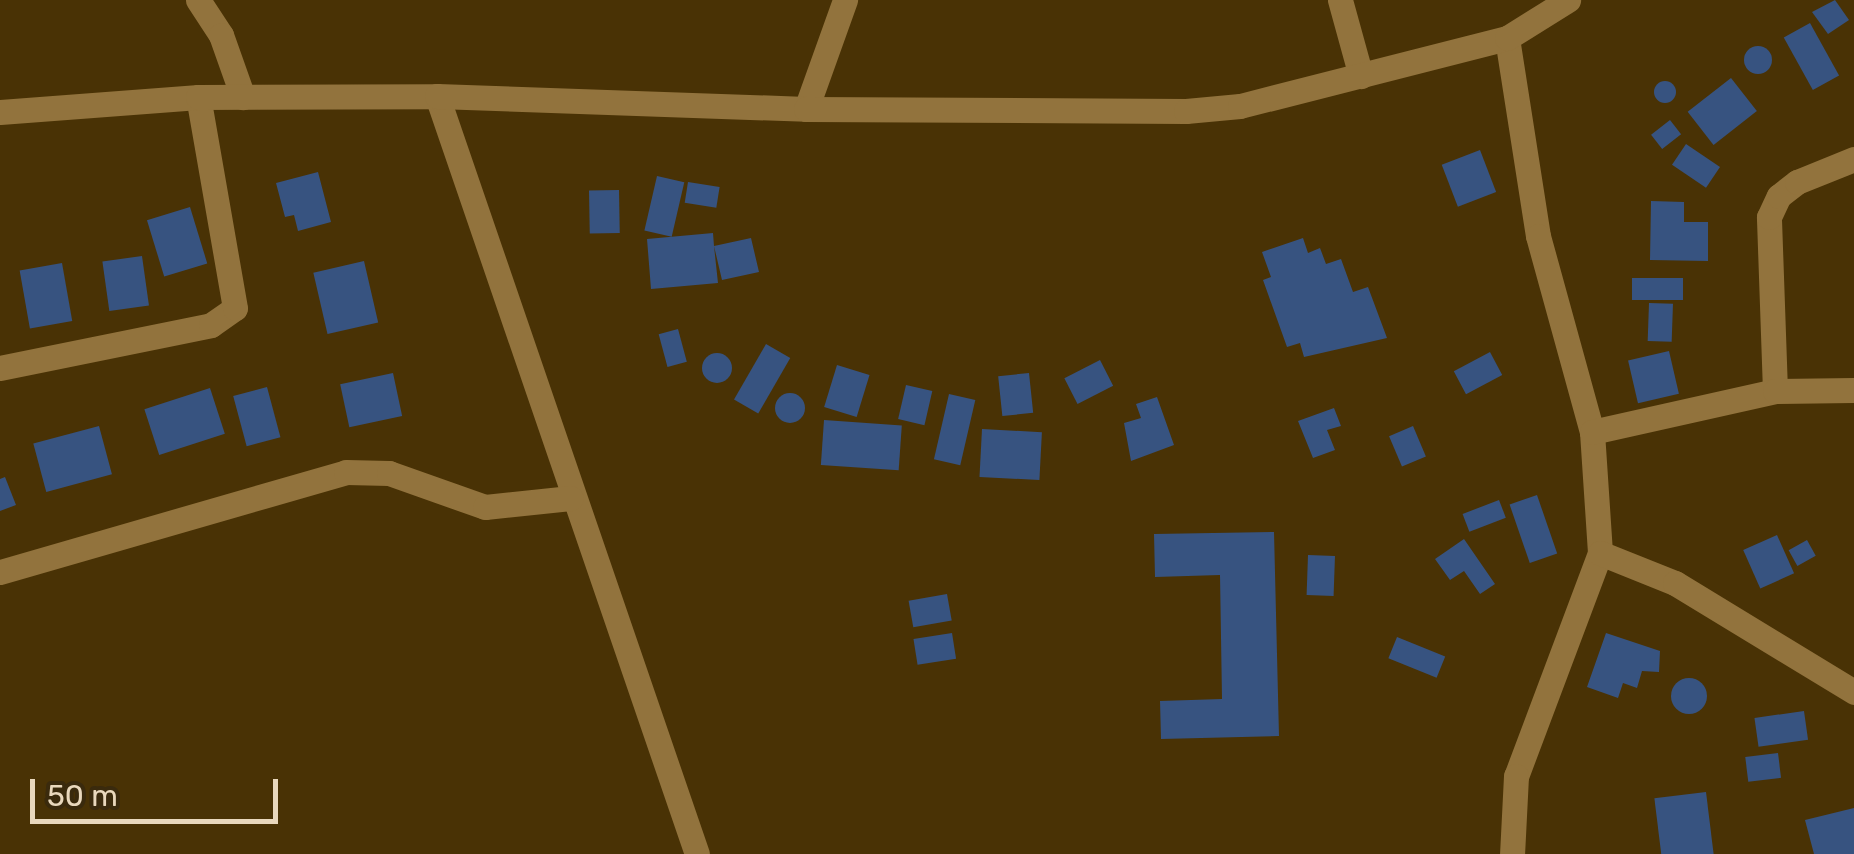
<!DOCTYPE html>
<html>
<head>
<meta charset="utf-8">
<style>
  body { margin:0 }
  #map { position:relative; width:1854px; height:854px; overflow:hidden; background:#493205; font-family:Rubik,sans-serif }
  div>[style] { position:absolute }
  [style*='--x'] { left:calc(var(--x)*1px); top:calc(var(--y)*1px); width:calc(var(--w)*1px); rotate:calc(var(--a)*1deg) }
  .building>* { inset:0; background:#375380; transform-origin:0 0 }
  .round { border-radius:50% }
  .street>* { height:25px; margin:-12.5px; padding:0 12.5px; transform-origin:12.5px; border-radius:12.5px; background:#92733d }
  .secondary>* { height:25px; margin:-12.5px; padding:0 12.5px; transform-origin:12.5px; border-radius:12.5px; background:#92733d }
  span { translate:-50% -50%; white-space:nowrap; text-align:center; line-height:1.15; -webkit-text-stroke:10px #3a2a0d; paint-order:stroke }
  .scale { position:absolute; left:30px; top:779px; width:248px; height:45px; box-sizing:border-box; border:5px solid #e9d8bd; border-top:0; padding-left:12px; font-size:30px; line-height:35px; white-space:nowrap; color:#e9d8bd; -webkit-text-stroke:8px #3a2a0d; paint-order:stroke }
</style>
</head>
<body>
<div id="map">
  <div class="building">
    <i style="clip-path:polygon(1835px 0,1849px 20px,1828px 34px,1812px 12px)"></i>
    <i style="left:1810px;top:23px;width:60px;height:30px;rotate:61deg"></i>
    <i class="round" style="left:1744px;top:46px;width:28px;height:28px"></i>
    <i style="left:1731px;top:78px;width:42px;height:55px;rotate:52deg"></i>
    <i class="round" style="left:1654px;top:81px;width:22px;height:22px"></i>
    <i style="left:1670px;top:120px;width:18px;height:24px;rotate:52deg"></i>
    <i style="left:1686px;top:144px;width:41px;height:25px;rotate:34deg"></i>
    <i style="left:1480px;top:150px;width:45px;height:41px;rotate:69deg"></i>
    <i style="clip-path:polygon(318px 172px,331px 222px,298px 231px,294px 215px,285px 217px,276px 183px)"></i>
    <i style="left:657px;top:176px;width:28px;height:56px;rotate:13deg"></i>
    <i style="left:688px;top:182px;width:32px;height:21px;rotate:9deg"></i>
    <i style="left:619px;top:190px;width:43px;height:30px;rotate:89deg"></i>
    <i style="clip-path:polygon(1651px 201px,1684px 202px,1684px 222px,1708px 222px,1708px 261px,1650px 260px)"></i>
    <i style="left:190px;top:207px;width:59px;height:45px;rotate:73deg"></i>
    <i style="clip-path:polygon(713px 233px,714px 246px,751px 238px,759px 272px,722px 280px,714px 246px,718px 283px,651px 289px,647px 239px)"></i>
    <i style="clip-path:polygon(1303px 238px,1308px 253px,1320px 248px,1326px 264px,1341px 259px,1353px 292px,1368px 287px,1387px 338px,1304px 357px,1300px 343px,1287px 347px,1263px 280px,1271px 277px,1262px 252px)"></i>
    <i style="left:142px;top:256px;width:50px;height:40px;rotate:82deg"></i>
    <i style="left:364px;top:261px;width:63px;height:52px;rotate:77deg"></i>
    <i style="left:62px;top:263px;width:59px;height:43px;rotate:80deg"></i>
    <i style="left:1683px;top:278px;width:22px;height:51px;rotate:90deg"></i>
    <i style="left:1649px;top:303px;width:24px;height:38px;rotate:2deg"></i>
    <i style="left:678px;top:329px;width:34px;height:20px;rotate:75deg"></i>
    <i style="left:766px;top:344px;width:28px;height:64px;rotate:30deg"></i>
    <i style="left:1669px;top:351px;width:44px;height:42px;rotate:77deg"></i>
    <i style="left:1490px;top:352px;width:26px;height:41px;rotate:62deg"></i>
    <i class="round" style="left:702px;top:353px;width:30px;height:30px"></i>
    <i style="left:1100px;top:360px;width:29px;height:40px;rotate:63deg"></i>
    <i style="left:837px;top:365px;width:34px;height:44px;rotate:17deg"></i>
    <i style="left:393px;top:373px;width:44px;height:54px;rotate:78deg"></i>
    <i style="left:1029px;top:373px;width:40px;height:31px;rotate:84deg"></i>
    <i style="left:906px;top:385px;width:27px;height:35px;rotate:13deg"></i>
    <i style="left:267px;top:387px;width:52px;height:35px;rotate:75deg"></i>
    <i style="left:210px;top:388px;width:48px;height:69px;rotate:72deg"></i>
    <i class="round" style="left:775px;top:393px;width:30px;height:30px"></i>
    <i style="left:949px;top:394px;width:27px;height:67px;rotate:13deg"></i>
    <i style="clip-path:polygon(1157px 397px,1174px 445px,1131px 461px,1124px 423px,1141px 418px,1136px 404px)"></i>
    <i style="clip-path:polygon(1334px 408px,1341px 426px,1327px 430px,1335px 450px,1313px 458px,1298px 421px)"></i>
    <i style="left:824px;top:420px;width:78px;height:45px;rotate:4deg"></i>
    <i style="left:99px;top:426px;width:50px;height:68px;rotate:75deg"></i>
    <i style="left:1413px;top:426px;width:33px;height:26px;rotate:67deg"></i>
    <i style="left:982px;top:429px;width:60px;height:48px;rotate:3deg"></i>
    <i style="clip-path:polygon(5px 477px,16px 505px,0 511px,0 479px)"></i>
    <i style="left:1537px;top:495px;width:62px;height:29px;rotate:71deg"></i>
    <i style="left:1499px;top:500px;width:19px;height:39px;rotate:69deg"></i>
    <i style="clip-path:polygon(1274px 532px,1279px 736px,1161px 739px,1160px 701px,1222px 699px,1220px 575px,1155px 577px,1154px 534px)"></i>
    <i style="left:1777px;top:535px;width:42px;height:37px;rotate:66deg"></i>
    <i style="clip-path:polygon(1464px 539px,1495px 584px,1480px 594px,1464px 571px,1450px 580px,1435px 559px)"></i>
    <i style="left:1807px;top:540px;width:18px;height:21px;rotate:61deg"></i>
    <i style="left:1308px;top:555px;width:27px;height:40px;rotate:2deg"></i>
    <i style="left:947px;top:594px;width:27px;height:39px;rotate:80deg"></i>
    <i style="left:952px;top:633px;width:26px;height:39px;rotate:81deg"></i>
    <i style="clip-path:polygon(1606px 633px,1660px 651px,1659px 672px,1642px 671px,1637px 688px,1623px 683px,1618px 698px,1587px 687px)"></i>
    <i style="left:1397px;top:637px;width:52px;height:23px;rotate:22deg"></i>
    <i class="round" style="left:1671px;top:678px;width:36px;height:36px"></i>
    <i style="left:1804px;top:711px;width:29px;height:50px;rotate:82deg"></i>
    <i style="left:1778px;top:753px;width:25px;height:33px;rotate:83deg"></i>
    <i style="left:1706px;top:792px;width:63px;height:52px;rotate:83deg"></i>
    <i style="clip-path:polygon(1854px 808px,1854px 854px,1814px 854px,1805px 820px)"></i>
  </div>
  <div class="street">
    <i style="--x:1340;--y:0;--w:79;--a:74.6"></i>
    <i style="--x:1507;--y:38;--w:200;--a:81.1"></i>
    <i style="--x:1538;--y:236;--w:203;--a:74.6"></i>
    <i style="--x:1592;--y:432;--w:121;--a:86.2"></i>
    <i style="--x:1600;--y:553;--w:238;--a:110.6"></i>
    <i style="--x:1516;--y:776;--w:78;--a:92.9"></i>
    <i style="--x:437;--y:96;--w:801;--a:71.07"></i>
    <i style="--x:806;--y:109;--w:116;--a:-70.3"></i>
    <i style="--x:0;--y:368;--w:215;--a:-11.5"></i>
    <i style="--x:211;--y:325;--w:29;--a:-35"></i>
    <i style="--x:235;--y:308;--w:214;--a:-99.9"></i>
    <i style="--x:1775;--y:391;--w:174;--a:-92"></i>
    <i style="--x:1769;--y:217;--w:23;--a:-65"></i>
    <i style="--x:1779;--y:196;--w:23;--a:-38"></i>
    <i style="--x:1797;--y:182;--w:61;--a:-22"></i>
    <i style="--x:1592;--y:432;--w:188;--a:-12.6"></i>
    <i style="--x:1775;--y:391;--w:79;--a:-0.7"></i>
    <i style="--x:1600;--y:553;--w:81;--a:21.8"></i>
    <i style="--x:1675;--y:583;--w:210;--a:31.3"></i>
    <i style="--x:0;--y:572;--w:360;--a:-16.1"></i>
    <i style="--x:346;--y:472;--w:43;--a:1.3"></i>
    <i style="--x:389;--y:473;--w:102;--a:19.5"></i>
    <i style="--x:485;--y:507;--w:86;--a:-6"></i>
  </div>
  <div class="secondary">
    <i style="--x:198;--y:0;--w:42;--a:56.7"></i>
    <i style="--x:221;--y:35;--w:66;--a:70.5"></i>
    <i style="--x:0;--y:112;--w:199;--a:-4.3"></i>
    <i style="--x:198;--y:97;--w:239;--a:-0.2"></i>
    <i style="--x:437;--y:96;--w:369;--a:2"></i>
    <i style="--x:806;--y:109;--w:380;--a:0.3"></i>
    <i style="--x:1186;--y:111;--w:54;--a:-5.3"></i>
    <i style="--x:1240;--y:106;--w:276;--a:-14.3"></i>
    <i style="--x:1507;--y:38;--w:72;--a:-31.9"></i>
  </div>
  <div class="scale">50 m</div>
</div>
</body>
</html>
